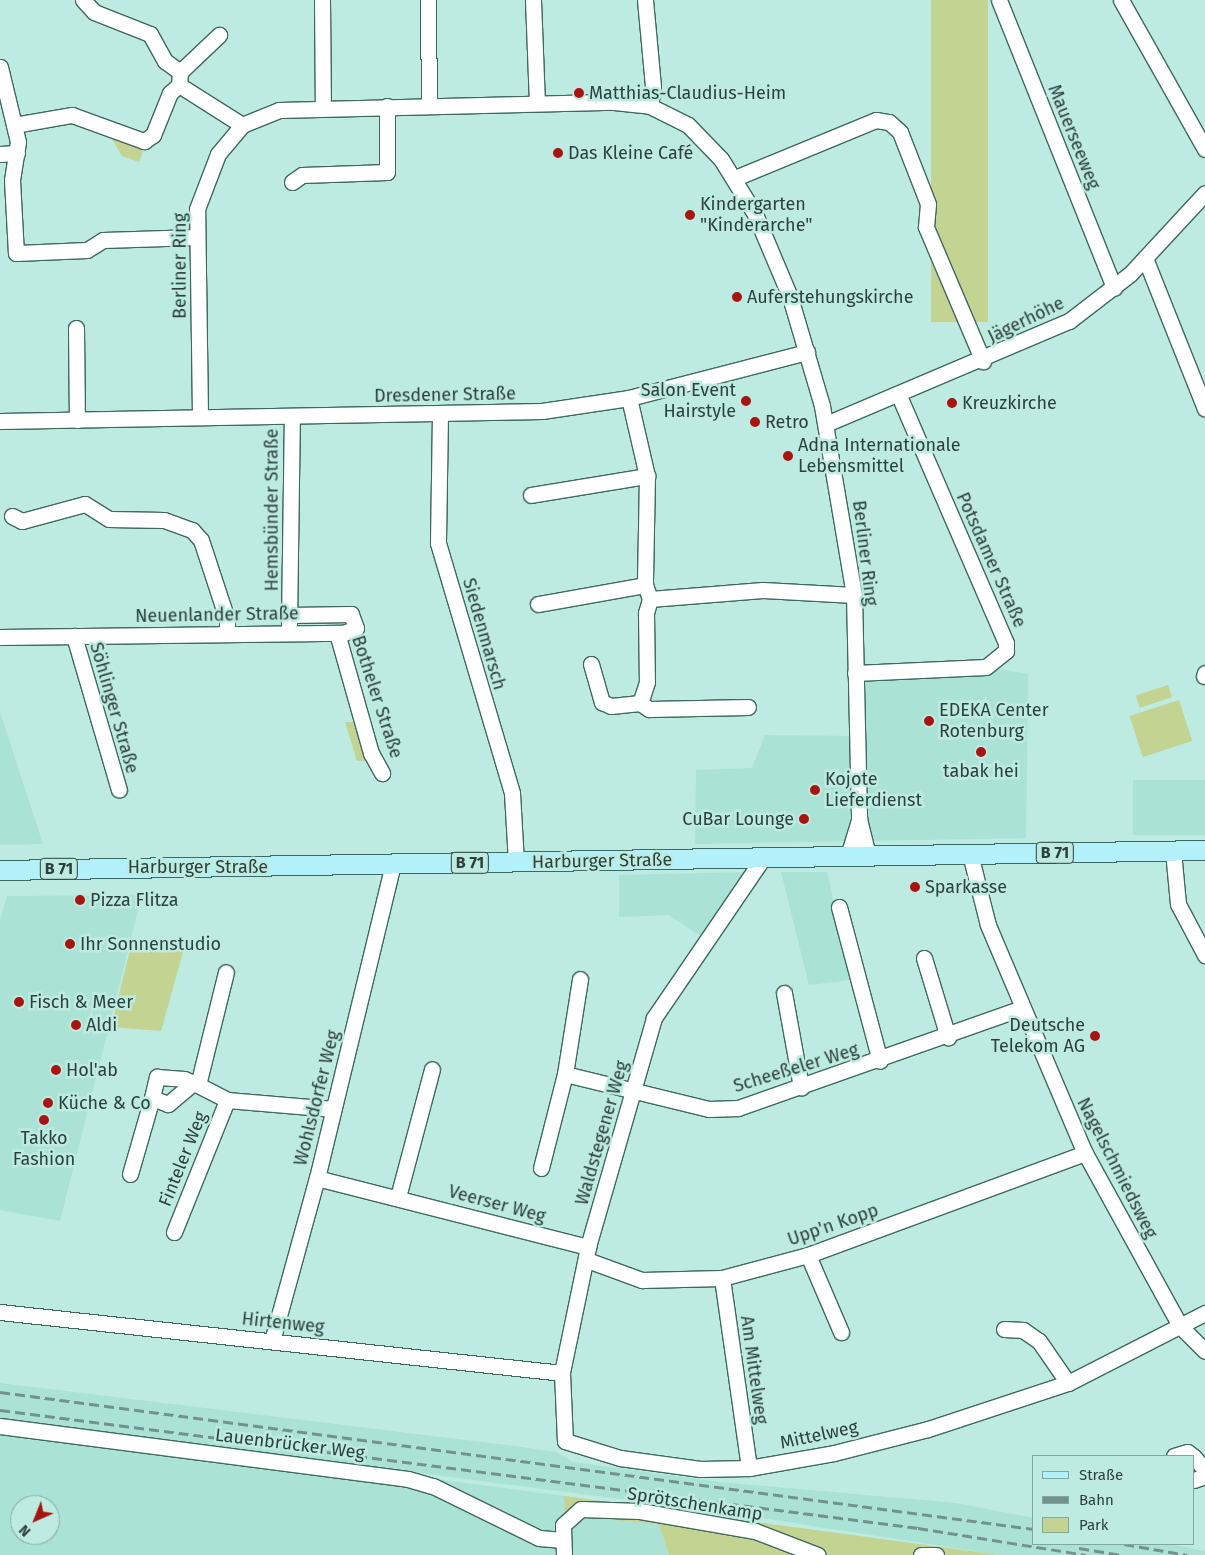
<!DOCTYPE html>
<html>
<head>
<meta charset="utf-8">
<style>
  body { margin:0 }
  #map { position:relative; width:1205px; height:1555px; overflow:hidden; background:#bdebe1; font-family:"Fira Sans",sans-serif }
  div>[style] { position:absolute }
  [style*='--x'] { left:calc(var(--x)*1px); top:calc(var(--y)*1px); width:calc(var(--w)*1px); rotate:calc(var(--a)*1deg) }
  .built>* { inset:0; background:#aae2d5; transform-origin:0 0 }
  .green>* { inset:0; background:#c3d391; transform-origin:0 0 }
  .roads { filter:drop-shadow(1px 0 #3e6960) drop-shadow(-1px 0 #3e6960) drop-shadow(0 1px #3e6960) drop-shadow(0 -1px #3e6960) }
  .minor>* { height:15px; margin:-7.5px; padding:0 7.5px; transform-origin:7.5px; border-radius:7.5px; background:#fff }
  .major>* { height:19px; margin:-9.5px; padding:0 9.5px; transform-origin:9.5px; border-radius:9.5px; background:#b2f0fa }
  .rail>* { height:3px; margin-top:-1.5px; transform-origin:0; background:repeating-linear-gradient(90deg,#72928b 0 10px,transparent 0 15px) }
  .dots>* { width:14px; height:14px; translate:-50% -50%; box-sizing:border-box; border:2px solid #bdebe1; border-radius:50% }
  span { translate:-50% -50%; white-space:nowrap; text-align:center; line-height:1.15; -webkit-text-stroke:5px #bdebe1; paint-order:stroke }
  .shield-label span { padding:1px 4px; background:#bdebe1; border:1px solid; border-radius:4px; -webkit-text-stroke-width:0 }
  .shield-label { font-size:16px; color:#2d403c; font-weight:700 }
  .poi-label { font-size:18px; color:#2d403c }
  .left { translate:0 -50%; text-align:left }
  .right { translate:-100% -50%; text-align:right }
  .street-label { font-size:18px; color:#2d403c }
  .legend { position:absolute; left:1032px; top:1455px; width:162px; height:90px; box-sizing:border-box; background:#bdebe1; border:1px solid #83a79f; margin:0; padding:6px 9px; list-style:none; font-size:15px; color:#2d403c }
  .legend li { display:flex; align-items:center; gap:10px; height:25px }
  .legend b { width:25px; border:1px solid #83a79f }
  .north { position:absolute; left:10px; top:1495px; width:50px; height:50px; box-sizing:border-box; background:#bdebe1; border:1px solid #83a79f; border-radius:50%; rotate:224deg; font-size:14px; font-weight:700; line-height:20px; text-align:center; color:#2d403c }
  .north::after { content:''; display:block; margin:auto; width:18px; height:22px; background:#a81511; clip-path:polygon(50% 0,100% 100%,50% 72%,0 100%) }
</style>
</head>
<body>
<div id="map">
  <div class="built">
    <i style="clip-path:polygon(986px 667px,1028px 674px,1026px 838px,695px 844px,696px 770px,752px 768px,765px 735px,856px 736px,855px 673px)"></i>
    <i style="clip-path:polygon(0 712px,43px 844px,0 845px)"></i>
    <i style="left:1205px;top:780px;width:55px;height:72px;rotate:90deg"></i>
    <i style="clip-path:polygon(750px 872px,702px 937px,669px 915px,619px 917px,619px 875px)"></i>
    <i style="clip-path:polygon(781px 872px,827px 872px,851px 980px,809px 985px)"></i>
    <i style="clip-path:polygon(142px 895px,60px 1221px,0 1210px,0 920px,7px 896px)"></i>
    <i style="clip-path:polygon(0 1383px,515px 1446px,556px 1452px,573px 1462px,719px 1482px,956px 1503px,1034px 1518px,1034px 1544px,1169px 1544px,1205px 1551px,1205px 1555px,1000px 1555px,729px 1513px,0 1419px)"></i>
    <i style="clip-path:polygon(evenodd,0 1421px,564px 1496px,565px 1516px,659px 1524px,669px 1555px,0 1555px,0 1421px,20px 1505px,50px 1505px,50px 1535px,20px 1535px,20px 1505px)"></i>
  </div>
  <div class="green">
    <i style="left:931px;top:0;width:57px;height:322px"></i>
    <i style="clip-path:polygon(110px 136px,144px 148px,139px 162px,122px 156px)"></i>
    <i style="left:1168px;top:685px;width:13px;height:34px;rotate:72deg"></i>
    <i style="left:1179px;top:700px;width:43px;height:52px;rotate:72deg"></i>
    <i style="clip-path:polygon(345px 722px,356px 722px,368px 761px,357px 761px)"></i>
    <i style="clip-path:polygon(187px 938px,161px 1031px,111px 1027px,132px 942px)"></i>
    <i style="clip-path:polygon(564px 1496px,1000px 1555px,669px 1555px,659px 1524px,565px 1516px)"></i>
  </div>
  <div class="roads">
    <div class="minor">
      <i style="--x:83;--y:0;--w:16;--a:47"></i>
      <i style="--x:94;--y:12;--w:60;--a:21.4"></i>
      <i style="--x:150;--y:34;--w:31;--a:61"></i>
      <i style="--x:165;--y:61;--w:19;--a:36"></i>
      <i style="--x:180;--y:72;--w:13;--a:94"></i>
      <i style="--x:179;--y:85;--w:75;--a:32.4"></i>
      <i style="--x:322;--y:0;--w:107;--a:89.5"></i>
      <i style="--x:428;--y:0;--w:105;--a:89.5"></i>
      <i style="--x:533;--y:0;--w:103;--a:87.8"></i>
      <i style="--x:645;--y:0;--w:87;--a:84.7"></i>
      <i style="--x:653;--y:87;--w:19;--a:99"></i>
      <i style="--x:999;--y:0;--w:310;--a:68.2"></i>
      <i style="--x:1121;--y:0;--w:171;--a:60.6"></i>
      <i style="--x:0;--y:67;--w:77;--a:76.5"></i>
      <i style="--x:18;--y:142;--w:38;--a:99"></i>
      <i style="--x:12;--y:180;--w:73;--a:86.9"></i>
      <i style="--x:16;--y:253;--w:71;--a:-2.4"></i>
      <i style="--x:87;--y:250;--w:19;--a:-32"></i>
      <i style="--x:103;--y:240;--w:94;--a:-1.8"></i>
      <i style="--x:180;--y:72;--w:54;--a:-43.5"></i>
      <i style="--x:14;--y:125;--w:59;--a:-9.8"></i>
      <i style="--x:72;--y:115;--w:77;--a:19.9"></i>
      <i style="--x:144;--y:141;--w:11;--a:-34"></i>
      <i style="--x:153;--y:135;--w:45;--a:-68"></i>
      <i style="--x:170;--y:93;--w:12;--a:-42"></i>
      <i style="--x:0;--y:154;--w:17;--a:-3"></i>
      <i style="--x:735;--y:178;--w:152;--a:-22.4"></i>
      <i style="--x:876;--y:120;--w:13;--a:9"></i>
      <i style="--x:889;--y:122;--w:15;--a:42"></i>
      <i style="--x:900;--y:132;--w:77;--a:68.7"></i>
      <i style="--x:928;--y:204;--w:23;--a:95"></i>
      <i style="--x:926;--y:227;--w:146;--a:67"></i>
      <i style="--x:292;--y:182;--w:12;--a:-35"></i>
      <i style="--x:302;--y:175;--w:85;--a:-2"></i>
      <i style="--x:387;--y:172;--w:66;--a:-90"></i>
      <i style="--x:1145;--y:258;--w:162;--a:68.3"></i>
      <i style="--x:76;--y:328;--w:92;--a:89.4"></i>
      <i style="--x:629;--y:398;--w:80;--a:77"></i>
      <i style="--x:647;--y:476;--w:109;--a:91.1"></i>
      <i style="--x:645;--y:585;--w:15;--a:70"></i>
      <i style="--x:650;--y:599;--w:113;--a:-4.6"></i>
      <i style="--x:763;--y:590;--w:91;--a:3.1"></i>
      <i style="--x:440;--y:414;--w:129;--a:90.9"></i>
      <i style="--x:438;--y:543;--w:261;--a:73.5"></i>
      <i style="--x:512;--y:793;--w:69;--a:86.7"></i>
      <i style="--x:200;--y:415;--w:206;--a:-90.8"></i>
      <i style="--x:197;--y:209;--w:59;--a:-69.1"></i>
      <i style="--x:218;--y:154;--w:38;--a:-50"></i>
      <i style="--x:242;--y:125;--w:40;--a:-22"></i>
      <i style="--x:279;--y:110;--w:335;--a:-1.4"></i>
      <i style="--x:614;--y:102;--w:36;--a:6"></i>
      <i style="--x:650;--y:106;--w:42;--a:26.6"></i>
      <i style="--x:688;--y:125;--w:47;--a:45.9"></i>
      <i style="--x:721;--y:159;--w:65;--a:58.3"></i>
      <i style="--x:755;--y:214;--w:90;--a:67.1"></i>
      <i style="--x:790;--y:297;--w:114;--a:73.6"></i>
      <i style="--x:822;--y:406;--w:192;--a:80.4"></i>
      <i style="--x:854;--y:595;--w:224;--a:88.7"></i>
      <i style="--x:859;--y:819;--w:38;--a:76"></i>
      <i style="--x:0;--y:421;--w:542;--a:-1.06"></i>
      <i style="--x:542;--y:411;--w:88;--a:-8.5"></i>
      <i style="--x:629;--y:398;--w:184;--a:-14.5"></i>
      <i style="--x:826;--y:424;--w:264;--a:-23"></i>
      <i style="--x:1069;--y:321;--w:77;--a:-37.6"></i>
      <i style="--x:1130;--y:274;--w:110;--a:-47.2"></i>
      <i style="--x:531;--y:495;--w:118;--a:-9.3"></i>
      <i style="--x:12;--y:516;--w:11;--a:27"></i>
      <i style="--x:22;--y:521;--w:65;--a:-15.1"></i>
      <i style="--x:85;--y:504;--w:28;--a:32"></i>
      <i style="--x:109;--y:519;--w:55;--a:1"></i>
      <i style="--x:164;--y:520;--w:30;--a:20"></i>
      <i style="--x:192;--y:530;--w:13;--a:48"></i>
      <i style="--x:201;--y:540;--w:83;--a:71.8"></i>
      <i style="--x:227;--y:619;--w:15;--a:90"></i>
      <i style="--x:650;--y:599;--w:15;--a:106"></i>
      <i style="--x:646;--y:613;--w:69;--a:89.2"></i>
      <i style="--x:647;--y:682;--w:22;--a:108"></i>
      <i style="--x:640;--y:703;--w:11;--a:34"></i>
      <i style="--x:649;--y:709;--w:99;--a:-1.2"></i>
      <i style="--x:538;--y:604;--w:109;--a:-10.1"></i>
      <i style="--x:289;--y:624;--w:208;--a:-89.2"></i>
      <i style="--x:337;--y:633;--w:125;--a:74.2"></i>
      <i style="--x:371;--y:753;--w:23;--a:61"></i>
      <i style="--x:74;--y:636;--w:160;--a:73.7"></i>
      <i style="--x:0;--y:637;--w:344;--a:-0.7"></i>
      <i style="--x:344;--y:633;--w:13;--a:-23"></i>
      <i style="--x:356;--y:628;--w:15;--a:-110"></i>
      <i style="--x:351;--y:614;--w:61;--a:179.1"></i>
      <i style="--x:591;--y:664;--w:40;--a:74"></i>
      <i style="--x:602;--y:702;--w:10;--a:24"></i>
      <i style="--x:611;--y:706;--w:29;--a:-6"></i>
      <i style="--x:855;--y:673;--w:131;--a:-2.6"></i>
      <i style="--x:986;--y:667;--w:26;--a:-39"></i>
      <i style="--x:1006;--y:651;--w:8;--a:-90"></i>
      <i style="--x:1006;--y:643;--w:269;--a:-113.4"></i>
      <i style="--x:1204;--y:676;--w:3;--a:-72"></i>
      <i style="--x:1173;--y:851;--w:53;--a:84.6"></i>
      <i style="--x:1178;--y:904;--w:58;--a:62.1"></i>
      <i style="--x:970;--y:854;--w:73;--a:75.8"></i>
      <i style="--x:988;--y:925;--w:248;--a:67"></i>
      <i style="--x:1085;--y:1153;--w:197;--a:61.2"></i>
      <i style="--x:1180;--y:1326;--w:35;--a:45"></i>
      <i style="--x:848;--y:856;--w:39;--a:-73"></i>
      <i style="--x:763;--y:858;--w:194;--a:124.3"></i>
      <i style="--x:654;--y:1018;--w:238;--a:106.1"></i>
      <i style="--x:588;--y:1247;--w:129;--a:101.7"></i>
      <i style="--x:562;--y:1373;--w:68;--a:87.5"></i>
      <i style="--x:565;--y:1441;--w:58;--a:17.2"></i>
      <i style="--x:620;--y:1458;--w:81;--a:7.8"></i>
      <i style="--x:700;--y:1469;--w:49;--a:-1.2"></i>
      <i style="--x:749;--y:1468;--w:86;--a:-10"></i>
      <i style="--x:834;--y:1453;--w:97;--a:-14.3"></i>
      <i style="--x:928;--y:1429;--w:147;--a:-18.2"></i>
      <i style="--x:1068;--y:1383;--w:154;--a:-27.1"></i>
      <i style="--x:839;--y:907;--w:159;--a:75.1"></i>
      <i style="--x:924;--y:958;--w:83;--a:73.1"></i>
      <i style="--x:784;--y:993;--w:96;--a:79.7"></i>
      <i style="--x:565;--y:1074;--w:148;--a:13.7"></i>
      <i style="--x:709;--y:1109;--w:29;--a:-2"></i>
      <i style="--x:738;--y:1108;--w:301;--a:-19.4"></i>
      <i style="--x:193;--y:1083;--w:33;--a:140"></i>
      <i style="--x:168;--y:1104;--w:17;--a:-159"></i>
      <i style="--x:152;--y:1098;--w:22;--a:-77"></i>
      <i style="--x:157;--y:1077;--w:27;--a:4"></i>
      <i style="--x:184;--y:1079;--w:15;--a:23"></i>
      <i style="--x:198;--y:1085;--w:33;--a:27"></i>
      <i style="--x:227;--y:1100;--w:107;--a:4.8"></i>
      <i style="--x:198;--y:1085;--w:116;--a:-76.1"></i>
      <i style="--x:541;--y:1168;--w:97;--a:-75.7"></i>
      <i style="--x:565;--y:1074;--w:96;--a:-81"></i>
      <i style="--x:130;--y:1174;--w:79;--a:-73.9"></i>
      <i style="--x:317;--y:1178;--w:280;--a:14.3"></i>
      <i style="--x:398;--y:1197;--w:132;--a:-75.1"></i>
      <i style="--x:174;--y:1232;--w:142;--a:-68.1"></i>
      <i style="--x:808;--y:1255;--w:84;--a:66.8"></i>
      <i style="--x:587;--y:1260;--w:59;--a:20"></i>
      <i style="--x:642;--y:1280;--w:80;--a:-1.4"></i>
      <i style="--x:722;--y:1278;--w:89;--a:-15"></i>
      <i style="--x:808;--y:1255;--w:295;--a:-20.2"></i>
      <i style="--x:722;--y:1278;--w:192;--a:81.9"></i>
      <i style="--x:0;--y:1312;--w:565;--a:6.19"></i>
      <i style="--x:1004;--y:1329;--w:19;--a:3"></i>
      <i style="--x:1023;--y:1330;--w:19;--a:35"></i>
      <i style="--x:1039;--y:1341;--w:51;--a:55.4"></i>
      <i style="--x:272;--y:1341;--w:169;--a:-74.6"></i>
      <i style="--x:317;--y:1178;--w:324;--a:-76.4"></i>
      <i style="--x:0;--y:1426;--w:411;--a:7.4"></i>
      <i style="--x:408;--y:1479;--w:26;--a:16"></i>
      <i style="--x:433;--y:1486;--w:118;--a:26.1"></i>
      <i style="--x:539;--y:1538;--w:24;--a:5"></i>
      <i style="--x:1174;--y:1456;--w:14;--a:-17"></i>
      <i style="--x:1187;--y:1452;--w:7;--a:34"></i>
      <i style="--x:1194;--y:1457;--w:17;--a:50"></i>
      <i style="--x:1194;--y:1480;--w:12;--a:-20"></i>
      <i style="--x:564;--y:1555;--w:30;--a:-92"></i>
      <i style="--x:563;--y:1525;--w:24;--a:-42"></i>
      <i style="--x:581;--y:1509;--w:59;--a:1.9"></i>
      <i style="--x:640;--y:1511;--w:117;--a:9.9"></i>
      <i style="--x:755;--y:1531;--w:67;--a:20.9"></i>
      <i style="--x:921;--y:1555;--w:15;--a:0"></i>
    </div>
    <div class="major">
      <i style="--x:0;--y:870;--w:1205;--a:-0.95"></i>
    </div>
  </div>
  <div class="rail">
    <i style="--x:0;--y:1392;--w:1043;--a:7.55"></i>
    <i style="--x:0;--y:1410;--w:926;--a:7.32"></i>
    <i style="--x:918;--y:1528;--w:170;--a:9.1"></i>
    <i style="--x:1124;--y:1544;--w:64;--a:9.9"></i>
    <i style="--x:1079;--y:1548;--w:43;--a:9.5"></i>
  </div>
  <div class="dots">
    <i style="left:579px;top:93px;background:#a81511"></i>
    <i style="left:558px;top:153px;background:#a81511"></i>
    <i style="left:690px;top:215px;background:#a81511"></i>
    <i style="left:737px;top:297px;background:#a81511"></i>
    <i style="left:746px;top:401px;background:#a81511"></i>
    <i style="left:952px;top:403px;background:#a81511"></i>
    <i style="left:755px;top:422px;background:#a81511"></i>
    <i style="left:788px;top:456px;background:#a81511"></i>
    <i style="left:929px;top:721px;background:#a81511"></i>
    <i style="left:981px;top:752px;background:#a81511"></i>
    <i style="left:815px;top:790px;background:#a81511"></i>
    <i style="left:804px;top:819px;background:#a81511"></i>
    <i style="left:915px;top:887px;background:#a81511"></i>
    <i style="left:80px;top:900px;background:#a81511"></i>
    <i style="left:70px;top:944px;background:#a81511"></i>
    <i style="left:19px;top:1002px;background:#a81511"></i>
    <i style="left:76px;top:1025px;background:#a81511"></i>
    <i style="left:1095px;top:1036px;background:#a81511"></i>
    <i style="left:56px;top:1070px;background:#a81511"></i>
    <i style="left:48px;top:1103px;background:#a81511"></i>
    <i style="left:44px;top:1120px;background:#a81511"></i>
  </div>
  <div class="shield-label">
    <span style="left:1055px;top:853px">B 71</span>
    <span style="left:470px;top:863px">B 71</span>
    <span style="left:59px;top:869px">B 71</span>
  </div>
  <div class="poi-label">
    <span class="left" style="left:589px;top:93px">Matthias-Claudius-Heim</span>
    <span class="left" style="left:568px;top:153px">Das Kleine Café</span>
    <span class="left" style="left:700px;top:215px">Kindergarten<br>"Kinderarche"</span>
    <span class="left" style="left:747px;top:297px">Auferstehungskirche</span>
    <span class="right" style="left:736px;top:401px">Salon Event<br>Hairstyle</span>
    <span class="left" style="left:962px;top:403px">Kreuzkirche</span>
    <span class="left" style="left:765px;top:422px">Retro</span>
    <span class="left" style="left:798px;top:456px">Adna Internationale<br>Lebensmittel</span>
    <span class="left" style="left:939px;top:721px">EDEKA Center<br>Rotenburg</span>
    <span style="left:981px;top:771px">tabak hei</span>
    <span class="left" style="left:825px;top:790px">Kojote<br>Lieferdienst</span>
    <span class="right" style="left:794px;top:819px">CuBar Lounge</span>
    <span class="left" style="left:925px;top:887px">Sparkasse</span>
    <span class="left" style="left:90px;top:900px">Pizza Flitza</span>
    <span class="left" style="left:80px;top:944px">Ihr Sonnenstudio</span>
    <span class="left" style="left:29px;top:1002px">Fisch &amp; Meer</span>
    <span class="left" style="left:86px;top:1025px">Aldi</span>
    <span class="right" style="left:1085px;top:1036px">Deutsche<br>Telekom AG</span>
    <span class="left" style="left:66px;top:1070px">Hol'ab</span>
    <span class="left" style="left:58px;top:1103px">Küche &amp; Co</span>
    <span style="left:44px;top:1149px">Takko<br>Fashion</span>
  </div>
  <div class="street-label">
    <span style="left:1074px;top:137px;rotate:68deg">Mauerseeweg</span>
    <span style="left:180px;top:266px;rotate:-90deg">Berliner Ring</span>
    <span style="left:1026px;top:320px;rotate:-26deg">Jägerhöhe</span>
    <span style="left:445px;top:395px;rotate:-1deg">Dresdener Straße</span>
    <span style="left:272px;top:510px;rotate:-90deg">Hemsbünder Straße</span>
    <span style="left:865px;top:553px;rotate:83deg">Berliner Ring</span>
    <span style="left:991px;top:560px;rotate:66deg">Potsdamer Straße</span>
    <span style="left:217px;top:615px;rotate:-1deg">Neuenlander Straße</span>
    <span style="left:484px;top:634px;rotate:74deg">Siedenmarsch</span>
    <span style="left:377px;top:697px;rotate:72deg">Botheler Straße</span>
    <span style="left:114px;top:708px;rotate:74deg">Söhlinger Straße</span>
    <span style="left:602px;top:861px;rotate:-1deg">Harburger Straße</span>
    <span style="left:198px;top:867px">Harburger Straße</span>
    <span style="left:796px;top:1068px;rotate:-17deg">Scheeßeler Weg</span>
    <span style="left:317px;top:1098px;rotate:-76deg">Wohlsdorfer Weg</span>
    <span style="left:602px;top:1133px;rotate:-74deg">Waldstegener Weg</span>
    <span style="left:183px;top:1159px;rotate:-68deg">Finteler Weg</span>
    <span style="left:1117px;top:1168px;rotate:63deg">Nagelschmiedsweg</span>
    <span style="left:497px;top:1204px;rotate:15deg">Veerser Weg</span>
    <span style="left:833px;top:1225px;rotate:-19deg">Upp'n Kopp</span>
    <span style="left:283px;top:1323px;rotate:6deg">Hirtenweg</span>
    <span style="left:754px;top:1370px;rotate:82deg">Am Mittelweg</span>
    <span style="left:819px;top:1435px;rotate:-12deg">Mittelweg</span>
    <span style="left:290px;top:1444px;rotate:7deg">Lauenbrücker Weg</span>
    <span style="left:695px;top:1504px;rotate:9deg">Sprötschenkamp</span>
  </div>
  <ul class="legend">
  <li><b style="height:6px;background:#b2f0fa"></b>Straße</li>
  <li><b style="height:6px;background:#72928b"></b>Bahn</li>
  <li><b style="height:14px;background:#c3d391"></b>Park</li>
  </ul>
  <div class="north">N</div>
</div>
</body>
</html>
